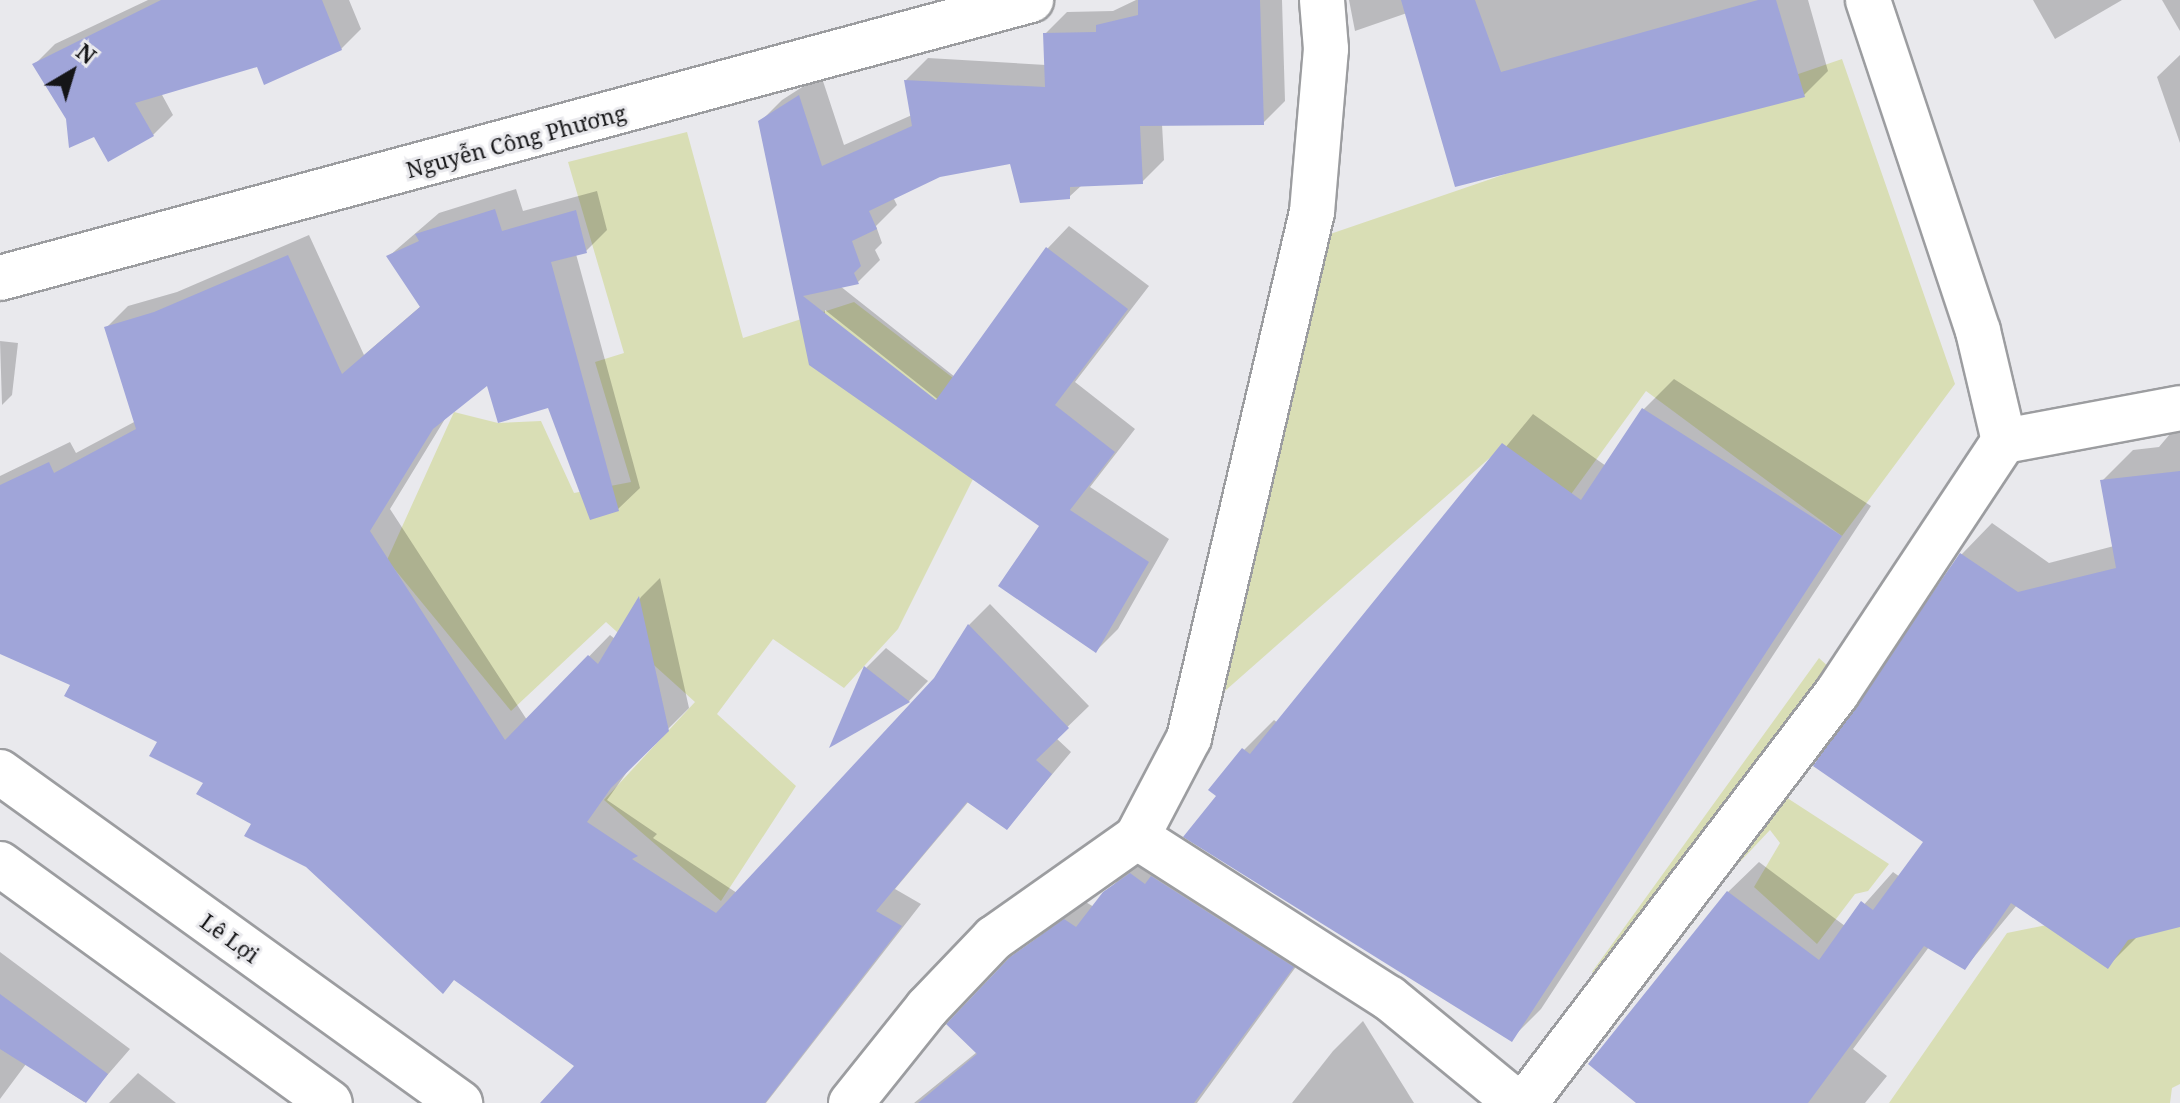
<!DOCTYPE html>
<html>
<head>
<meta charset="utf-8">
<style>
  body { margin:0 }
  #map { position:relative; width:2180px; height:1103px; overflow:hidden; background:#e9e9ed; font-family:"Noto Serif",serif }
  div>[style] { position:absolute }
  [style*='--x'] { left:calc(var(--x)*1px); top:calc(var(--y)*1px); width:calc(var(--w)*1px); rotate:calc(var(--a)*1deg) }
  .green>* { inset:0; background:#d9deb5 }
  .shadow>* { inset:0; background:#0003 }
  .building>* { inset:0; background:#a0a5d9 }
  .roads { filter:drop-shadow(2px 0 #9c9da0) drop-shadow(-2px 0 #9c9da0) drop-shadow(0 2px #9c9da0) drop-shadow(0 -2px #9c9da0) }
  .minor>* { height:44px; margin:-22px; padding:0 22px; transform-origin:22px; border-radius:22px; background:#fff }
  .tertiary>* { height:44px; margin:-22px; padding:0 22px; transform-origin:22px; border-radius:22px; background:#fff }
  .secondary>* { height:44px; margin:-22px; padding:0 22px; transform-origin:22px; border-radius:22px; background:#fff }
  span { translate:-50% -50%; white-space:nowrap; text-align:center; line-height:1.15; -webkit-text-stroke:6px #e9e9ed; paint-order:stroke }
  .street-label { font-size:22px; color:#151517 }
  .north { position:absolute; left:32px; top:32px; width:80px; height:80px; -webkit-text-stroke:6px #e9e9ed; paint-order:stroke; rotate:38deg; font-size:22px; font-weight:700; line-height:32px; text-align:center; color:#151517 }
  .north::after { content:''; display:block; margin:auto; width:28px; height:36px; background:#151517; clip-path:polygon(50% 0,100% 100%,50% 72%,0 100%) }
</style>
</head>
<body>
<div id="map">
  <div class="green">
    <i style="clip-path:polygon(1842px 59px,1955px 384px,1842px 536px,1646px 391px,1569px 497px,1501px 448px,1192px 720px,1301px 244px)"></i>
    <i style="clip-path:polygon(687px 132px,743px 338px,854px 302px,1004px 417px,898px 629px,844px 688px,773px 639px,717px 714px,796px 786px,721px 901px,604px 800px,695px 702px,606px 622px,511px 711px,387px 560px,454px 412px,498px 423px,541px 421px,574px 493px,631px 482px,595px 362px,624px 353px,568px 162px)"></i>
    <i style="clip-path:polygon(1819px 658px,1845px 682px,1775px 790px,1889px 864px,1868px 891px,1855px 894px,1817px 944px,1754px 887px,1780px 843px,1770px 830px,1620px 989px,1592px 972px)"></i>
    <i style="clip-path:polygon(2180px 898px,2180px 1084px,2172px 1088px,2170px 1103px,1889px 1103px,2007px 933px)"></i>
  </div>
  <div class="shadow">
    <i style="clip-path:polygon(148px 0,349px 0,361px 29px,341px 49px,258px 64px,161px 93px,173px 115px,153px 135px,95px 135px,35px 64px,55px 44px)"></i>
    <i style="clip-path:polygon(evenodd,1136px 0,1282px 0,1285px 101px,1263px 123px,1162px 124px,1164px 160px,1142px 182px,1082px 185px,1069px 197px,1012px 162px,939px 175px,893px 197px,897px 205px,876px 226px,882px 243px,875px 250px,880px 260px,858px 282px,840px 286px,955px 377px,1048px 248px,1069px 226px,1149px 286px,1075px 382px,1135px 429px,1090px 487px,1169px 539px,1118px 629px,1096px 651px,1042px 526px,811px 363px,760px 122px,782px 100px,821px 75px,844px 145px,912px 115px,906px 80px,928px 58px,1046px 65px,1045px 34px,1067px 12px,1113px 11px,1136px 0,825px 310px,945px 405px,942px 408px,825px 315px,825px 310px)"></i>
    <i style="clip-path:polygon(1349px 0,1808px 0,1828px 71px,1804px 95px,1456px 185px,1407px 13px,1355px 31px)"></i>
    <i style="clip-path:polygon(2033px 0,2122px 0,2055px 39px)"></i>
    <i style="clip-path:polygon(2162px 0,2180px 0,2180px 31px)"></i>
    <i style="clip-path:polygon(2180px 55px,2180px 143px,2157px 77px)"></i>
    <i style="clip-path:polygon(516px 189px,523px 211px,597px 191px,607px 230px,586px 251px,576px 254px,640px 488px,618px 509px,549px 405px,488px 383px,448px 414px,390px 509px,527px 720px,610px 635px,615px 639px,641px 597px,660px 578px,689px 708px,632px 765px,607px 800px,657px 834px,653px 838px,737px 893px,935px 679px,969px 625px,990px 604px,1089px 706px,1056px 738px,1071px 752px,1007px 828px,969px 801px,895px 889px,921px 904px,766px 1103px,579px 1103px,577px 1066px,254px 824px,159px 741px,0 628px,0 476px,70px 442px,76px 453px,136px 421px,107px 327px,128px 306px,177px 292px,309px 235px,364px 355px,421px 306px,389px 256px,439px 213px)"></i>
    <i style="clip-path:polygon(0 341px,18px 343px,12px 395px,2px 405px)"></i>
    <i style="clip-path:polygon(1674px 379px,1871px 506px,1541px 1009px,1511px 1039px,1219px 796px,1244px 750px,1274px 720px,1278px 723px,1533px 414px,1606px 466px,1644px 409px)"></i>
    <i style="clip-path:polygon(2180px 422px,2180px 925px,2138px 936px,2108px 966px,2017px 905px,1965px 968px,1929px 947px,1853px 1049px,1887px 1076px,1865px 1103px,1639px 1103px,1728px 892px,1759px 862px,1845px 926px,1893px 872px,1900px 877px,1925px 842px,1815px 766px,1962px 554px,1992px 523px,2049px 563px,2114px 546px,2103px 480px,2133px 450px,2159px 447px)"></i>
    <i style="clip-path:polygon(886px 648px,928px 681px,909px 701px,834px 743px,866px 668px)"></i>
    <i style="clip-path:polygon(1150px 854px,1311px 946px,1197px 1103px,914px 1103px,977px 1052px,1012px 958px,1084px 901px,1094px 907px,1125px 872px)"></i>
    <i style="clip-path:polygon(0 952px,130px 1049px,84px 1102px,26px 1064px,0 1099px)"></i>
    <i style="clip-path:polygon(1363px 1021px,1414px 1103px,1292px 1103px,1333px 1051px)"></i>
    <i style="clip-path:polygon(138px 1073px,176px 1103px,109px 1103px)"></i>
  </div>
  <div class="building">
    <i style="clip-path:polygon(161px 0,322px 0,342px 50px,264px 85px,257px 67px,135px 103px,154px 136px,108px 162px,94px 137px,69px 148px,66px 119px,32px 64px)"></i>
    <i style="clip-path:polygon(1138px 0,1260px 0,1264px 125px,1140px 126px,1143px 184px,1070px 187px,1070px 199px,1020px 203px,1010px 164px,940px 177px,869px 211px,877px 229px,852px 241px,861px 266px,854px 273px,859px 284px,803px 296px,936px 400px,1046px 247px,1128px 309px,1055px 405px,1115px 452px,1070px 510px,1149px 562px,1096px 653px,998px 586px,1039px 526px,809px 365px,758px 121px,799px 95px,822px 166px,912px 126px,904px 80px,1045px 87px,1043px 33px,1096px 32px,1096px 25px,1138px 15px)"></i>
    <i style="clip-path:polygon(1401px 0,1475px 0,1501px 72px,1758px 0,1776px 0,1805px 97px,1455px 187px)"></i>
    <i style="clip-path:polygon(495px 209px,502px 231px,576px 210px,587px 253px,551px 262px,619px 511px,590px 520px,548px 408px,498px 423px,487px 386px,433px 429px,370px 531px,505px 740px,588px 655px,598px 664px,639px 596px,669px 731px,611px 788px,587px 822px,638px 856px,632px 859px,716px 913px,934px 678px,968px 624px,1069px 728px,1036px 760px,1052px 774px,1007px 830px,967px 802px,876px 911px,902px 926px,765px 1103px,540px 1103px,574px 1066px,454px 980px,443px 994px,306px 867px,244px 836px,251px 824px,196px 794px,203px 783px,149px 756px,157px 742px,64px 696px,70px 685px,0 654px,0 485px,49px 462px,54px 473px,136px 429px,104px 327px,154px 312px,288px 255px,342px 374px,420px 307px,386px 256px,419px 241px,415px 234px)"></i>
    <i style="clip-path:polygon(1642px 408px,1842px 536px,1512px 1042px,1183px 837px,1216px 796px,1208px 790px,1242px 748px,1250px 754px,1502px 443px,1581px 500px)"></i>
    <i style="clip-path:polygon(2180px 471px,2180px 927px,2128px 940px,2108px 969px,2011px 903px,1965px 970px,1924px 946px,1808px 1103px,1636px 1103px,1588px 1064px,1727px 891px,1819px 960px,1861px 901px,1873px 910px,1923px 842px,1813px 766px,1960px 553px,2018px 592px,2116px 568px,2100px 480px)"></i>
    <i style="clip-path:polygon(864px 666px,910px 702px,829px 748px)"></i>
    <i style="clip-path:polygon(1130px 873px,1145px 884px,1151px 876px,1294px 967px,1194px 1103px,918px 1103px,977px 1054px,946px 1024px,1010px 957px,1064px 919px,1076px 927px,1103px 892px)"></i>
    <i style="clip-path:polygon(0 994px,108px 1074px,86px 1103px,0 1049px)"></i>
  </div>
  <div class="roads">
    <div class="minor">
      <i style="--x:2004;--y:441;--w:179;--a:-10.6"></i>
      <i style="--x:1137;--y:837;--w:299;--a:32.6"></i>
      <i style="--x:1389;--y:998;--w:166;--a:39.4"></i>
      <i style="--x:851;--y:1103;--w:122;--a:-51.3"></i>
      <i style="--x:927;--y:1008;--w:97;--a:-46.3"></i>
      <i style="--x:994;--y:938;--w:175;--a:-35.2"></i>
      <i style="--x:1137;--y:837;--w:112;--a:-62.3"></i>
      <i style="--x:1189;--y:738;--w:540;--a:-76.84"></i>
      <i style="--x:1312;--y:212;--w:164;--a:-85.1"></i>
      <i style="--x:1326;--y:49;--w:49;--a:-94.7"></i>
      <i style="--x:1525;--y:1103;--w:515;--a:-52.73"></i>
      <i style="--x:1837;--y:693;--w:302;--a:-56.5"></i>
      <i style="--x:2004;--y:441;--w:113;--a:-103.3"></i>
      <i style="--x:1978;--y:331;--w:349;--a:-108.4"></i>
    </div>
    <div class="tertiary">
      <i style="--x:0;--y:278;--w:1068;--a:-15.09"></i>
    </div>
    <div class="secondary">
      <i style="--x:0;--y:772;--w:567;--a:35.74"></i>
      <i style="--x:0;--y:864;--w:407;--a:35.9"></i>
    </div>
  </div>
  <div class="street-label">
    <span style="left:516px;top:141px;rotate:-15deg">Nguyễn Công Phương</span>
    <span style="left:230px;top:938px;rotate:36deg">Lê Lợi</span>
  </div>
  <div class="north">N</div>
</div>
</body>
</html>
